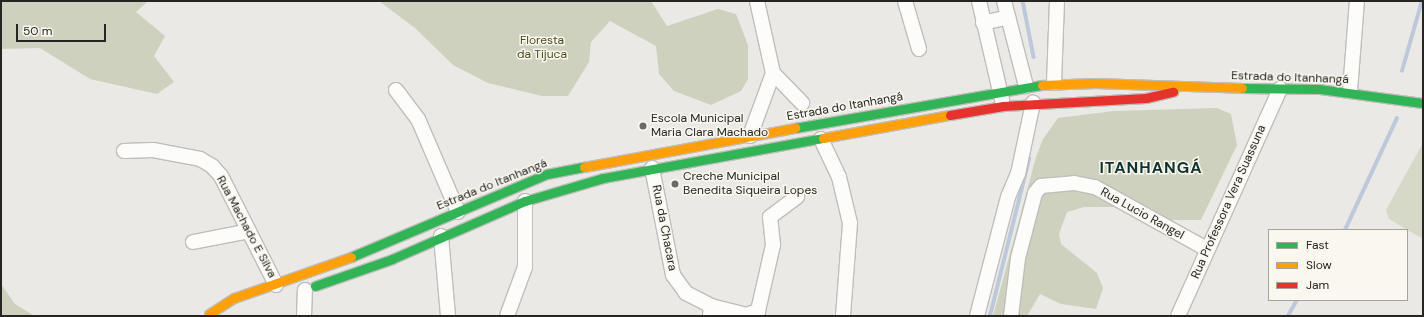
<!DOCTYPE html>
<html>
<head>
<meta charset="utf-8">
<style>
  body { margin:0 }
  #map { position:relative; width:1424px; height:317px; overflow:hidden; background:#eae9e5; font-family:"DM Sans",sans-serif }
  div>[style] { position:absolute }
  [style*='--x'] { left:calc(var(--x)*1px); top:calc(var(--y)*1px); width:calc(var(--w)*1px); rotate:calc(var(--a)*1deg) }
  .green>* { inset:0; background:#d6d8c8 }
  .forest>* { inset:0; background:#ced1be }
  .stream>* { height:3.5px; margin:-1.75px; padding:0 1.75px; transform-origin:1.75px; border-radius:1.75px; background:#bdc8da }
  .roads { filter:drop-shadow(1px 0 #bfbebb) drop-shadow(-1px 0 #bfbebb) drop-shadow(0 1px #bfbebb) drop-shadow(0 -1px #bfbebb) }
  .street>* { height:14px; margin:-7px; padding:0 7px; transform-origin:7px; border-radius:7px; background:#fcfcfb }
  .fast>* { height:9px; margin:-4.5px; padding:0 4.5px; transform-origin:4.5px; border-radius:4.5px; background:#30b455 }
  .slow>* { height:9px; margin:-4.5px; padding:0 4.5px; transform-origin:4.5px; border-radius:4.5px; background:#ff9f0a }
  .jam>* { height:9px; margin:-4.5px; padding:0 4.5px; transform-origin:4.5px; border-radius:4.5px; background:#e5322d }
  .dots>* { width:11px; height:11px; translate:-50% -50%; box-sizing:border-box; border:2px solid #faf7ef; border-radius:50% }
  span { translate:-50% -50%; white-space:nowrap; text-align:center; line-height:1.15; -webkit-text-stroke:3px #faf7ef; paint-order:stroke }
  .park-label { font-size:12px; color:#464d1b }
  .street-label { font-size:12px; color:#262522 }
  .poi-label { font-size:12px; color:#262522 }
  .left { translate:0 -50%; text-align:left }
  .district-label { font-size:16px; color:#10322f; font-weight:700; letter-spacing:1px }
  .frame { position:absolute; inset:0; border:2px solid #262522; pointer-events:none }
  .legend { position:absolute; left:1268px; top:229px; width:140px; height:72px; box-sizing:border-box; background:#faf7ef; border:1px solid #a5a39d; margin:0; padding:5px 7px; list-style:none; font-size:12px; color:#262522 }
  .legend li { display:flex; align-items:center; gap:8px; height:20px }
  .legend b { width:20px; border:1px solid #a5a39d }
  .scale { position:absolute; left:16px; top:24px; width:90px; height:18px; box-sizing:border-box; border:2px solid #262522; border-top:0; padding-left:5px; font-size:12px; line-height:14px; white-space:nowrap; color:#262522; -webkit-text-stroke:3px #faf7ef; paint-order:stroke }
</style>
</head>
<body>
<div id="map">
  <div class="green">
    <i style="clip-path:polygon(1423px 143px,1423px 239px,1389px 219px,1386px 210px)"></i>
  </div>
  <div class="forest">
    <i style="clip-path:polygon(1px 1px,148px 1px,136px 12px,165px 36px,154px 56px,174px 82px,157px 94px,90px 79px,40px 48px,1px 49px)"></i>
    <i style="clip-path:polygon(379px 1px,651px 1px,667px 26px,718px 9px,736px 14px,748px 45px,748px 79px,741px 91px,711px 105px,674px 91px,659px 74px,656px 46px,610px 21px,591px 42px,589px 62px,568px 96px,542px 96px,488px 83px,453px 65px,415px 28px)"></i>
    <i style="clip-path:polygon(1217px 108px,1231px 114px,1237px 145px,1201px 220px,1150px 220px,1114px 207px,1084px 207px,1067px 212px,1059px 234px,1061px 244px,1097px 273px,1103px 288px,1096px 309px,1061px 304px,1040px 294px,1027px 316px,993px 316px,1036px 157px,1043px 139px,1058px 118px,1114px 111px)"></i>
    <i style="clip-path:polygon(1px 284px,15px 304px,35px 316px,1px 316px)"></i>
  </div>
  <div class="stream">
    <i style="--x:1023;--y:1;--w:57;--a:78.9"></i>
    <i style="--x:1402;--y:71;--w:73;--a:-74.1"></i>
    <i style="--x:1345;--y:230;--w:123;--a:-65.1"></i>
    <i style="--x:990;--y:316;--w:162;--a:-76"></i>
    <i style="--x:1288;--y:316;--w:18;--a:-61"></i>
  </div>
  <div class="roads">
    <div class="street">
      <i style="--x:757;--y:1;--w:74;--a:77.5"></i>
      <i style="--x:773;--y:73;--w:42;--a:46"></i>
      <i style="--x:905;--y:1;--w:50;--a:73.7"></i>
      <i style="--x:979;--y:1;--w:102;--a:76.9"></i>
      <i style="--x:1004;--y:1;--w:88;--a:75.5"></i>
      <i style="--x:983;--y:23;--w:26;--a:-13"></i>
      <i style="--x:1054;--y:83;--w:82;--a:-87.9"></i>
      <i style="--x:396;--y:90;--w:36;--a:53"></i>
      <i style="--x:418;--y:119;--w:101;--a:66.7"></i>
      <i style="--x:1350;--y:91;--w:90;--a:-85.6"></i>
      <i style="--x:750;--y:136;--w:67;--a:-69.9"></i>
      <i style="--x:821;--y:139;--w:42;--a:64.7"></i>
      <i style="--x:839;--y:177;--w:47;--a:76.6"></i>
      <i style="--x:850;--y:223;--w:93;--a:94.3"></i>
      <i style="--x:124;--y:151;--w:29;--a:-2"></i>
      <i style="--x:153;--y:150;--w:48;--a:10.8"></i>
      <i style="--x:200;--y:159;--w:14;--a:30"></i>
      <i style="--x:212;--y:166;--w:13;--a:48"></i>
      <i style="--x:221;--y:176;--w:122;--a:63.2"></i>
      <i style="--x:652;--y:168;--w:109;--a:78.9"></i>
      <i style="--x:673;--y:275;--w:22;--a:54"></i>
      <i style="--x:686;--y:293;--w:28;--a:27"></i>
      <i style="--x:711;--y:306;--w:10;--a:96"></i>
      <i style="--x:441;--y:236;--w:80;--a:85"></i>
      <i style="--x:193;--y:242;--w:57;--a:-11.1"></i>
      <i style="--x:711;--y:306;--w:36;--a:14"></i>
      <i style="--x:746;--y:315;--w:13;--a:-18"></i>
      <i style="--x:758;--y:311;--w:68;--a:-77.2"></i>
      <i style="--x:773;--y:245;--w:28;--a:-96"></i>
      <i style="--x:770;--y:217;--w:34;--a:-37"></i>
      <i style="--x:304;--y:316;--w:26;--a:-88"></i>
      <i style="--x:507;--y:316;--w:52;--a:-69.8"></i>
      <i style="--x:525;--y:267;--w:66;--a:-90"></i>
      <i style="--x:977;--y:316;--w:123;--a:-75.4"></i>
      <i style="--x:1008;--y:197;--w:25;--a:-67"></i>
      <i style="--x:1018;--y:174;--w:73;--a:-78.1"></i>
      <i style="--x:1011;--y:316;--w:58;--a:-83.1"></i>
      <i style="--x:1018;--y:258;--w:67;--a:-75.3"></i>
      <i style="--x:1035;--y:193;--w:9;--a:-49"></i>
      <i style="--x:1041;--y:186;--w:33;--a:-5"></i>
      <i style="--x:1074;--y:183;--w:21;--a:11"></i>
      <i style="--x:1095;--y:187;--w:129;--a:29.1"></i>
      <i style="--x:1178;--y:316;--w:249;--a:-65.8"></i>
    </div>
    <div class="fast">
      <i style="--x:1242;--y:88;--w:77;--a:0.7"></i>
      <i style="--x:1319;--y:89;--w:105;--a:7.7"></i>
      <i style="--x:795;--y:128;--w:251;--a:-9.9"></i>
      <i style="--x:351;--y:257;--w:213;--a:-23"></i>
      <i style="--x:547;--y:174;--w:38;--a:-11"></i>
      <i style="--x:315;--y:286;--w:82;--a:-19.3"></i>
      <i style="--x:392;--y:259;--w:145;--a:-23.6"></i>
      <i style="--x:525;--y:201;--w:81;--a:-16.4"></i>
      <i style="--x:603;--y:178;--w:224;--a:-10.3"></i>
    </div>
    <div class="slow">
      <i style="--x:1042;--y:85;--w:53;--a:-2.2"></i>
      <i style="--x:1095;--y:83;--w:147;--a:1.9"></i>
      <i style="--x:823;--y:138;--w:129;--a:-10.3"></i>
      <i style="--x:584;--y:167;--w:215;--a:-10.5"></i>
      <i style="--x:209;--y:314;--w:30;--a:-33"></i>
      <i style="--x:234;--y:298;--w:124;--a:-19.3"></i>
    </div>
    <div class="jam">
      <i style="--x:950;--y:115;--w:54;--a:-9.6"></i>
      <i style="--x:1003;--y:106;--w:143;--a:-3.2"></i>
      <i style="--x:1146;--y:98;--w:28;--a:-13"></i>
    </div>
  </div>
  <div class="dots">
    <i style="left:643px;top:126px;background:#6b6a66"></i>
    <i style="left:675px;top:184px;background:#6b6a66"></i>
  </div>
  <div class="park-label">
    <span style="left:542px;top:48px">Floresta<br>da Tijuca</span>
  </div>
  <div class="street-label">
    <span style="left:1290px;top:78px;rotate:2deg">Estrada do Itanhangá</span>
    <span style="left:845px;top:107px;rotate:-10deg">Estrada do Itanhangá</span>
    <span style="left:492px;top:185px;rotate:-22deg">Estrada do Itanhangá</span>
    <span style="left:1229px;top:202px;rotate:-66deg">Rua Professora Vera Suassuna</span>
    <span style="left:1142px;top:214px;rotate:29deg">Rua Lucio Rangel</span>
    <span style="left:246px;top:227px;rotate:62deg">Rua Machado E Silva</span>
    <span style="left:664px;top:228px;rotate:79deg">Rua da Chacara</span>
  </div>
  <div class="poi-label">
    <span class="left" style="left:651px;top:126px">Escola Municipal<br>Maria Clara Machado</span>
    <span class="left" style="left:683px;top:184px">Creche Municipal<br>Benedita Siqueira Lopes</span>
  </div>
  <div class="district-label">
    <span style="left:1151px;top:168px">ITANHANGÁ</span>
  </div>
  <div class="frame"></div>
  <ul class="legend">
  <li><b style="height:5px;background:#30b455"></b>Fast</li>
  <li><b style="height:5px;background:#ff9f0a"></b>Slow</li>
  <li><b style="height:5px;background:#e5322d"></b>Jam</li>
  </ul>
  <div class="scale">50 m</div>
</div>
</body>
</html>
